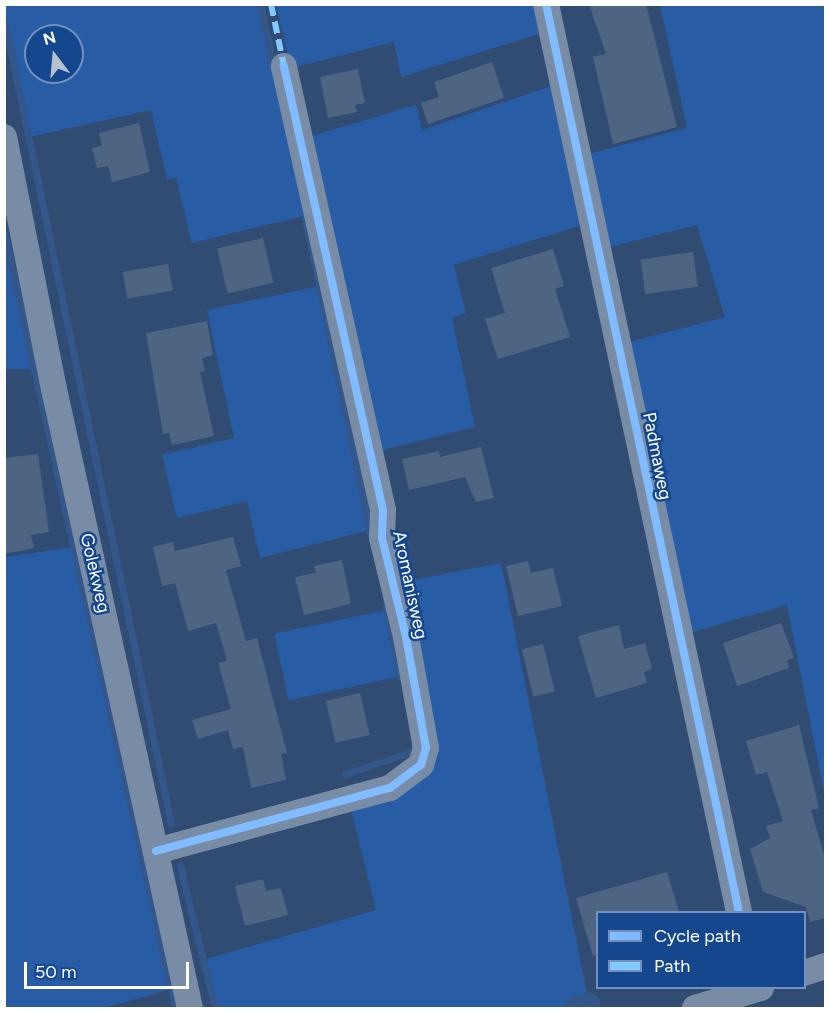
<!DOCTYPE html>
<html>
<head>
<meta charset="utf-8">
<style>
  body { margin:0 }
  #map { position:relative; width:830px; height:1013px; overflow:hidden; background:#314c73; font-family:Figtree,sans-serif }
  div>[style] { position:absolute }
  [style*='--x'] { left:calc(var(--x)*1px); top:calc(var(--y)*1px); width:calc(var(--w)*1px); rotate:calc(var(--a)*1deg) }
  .green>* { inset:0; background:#285da6; transform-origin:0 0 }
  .stream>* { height:7px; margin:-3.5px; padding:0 3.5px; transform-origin:3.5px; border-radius:3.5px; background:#33578b }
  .canal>* { height:22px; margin:-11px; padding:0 11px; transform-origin:11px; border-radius:11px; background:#33578b }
  .building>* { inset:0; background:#4e6483; transform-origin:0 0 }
  .minor>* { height:26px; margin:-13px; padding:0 13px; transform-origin:13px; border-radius:13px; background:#788ca6 }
  .quiet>* { height:6px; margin-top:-3px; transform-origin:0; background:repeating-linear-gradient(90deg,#80caff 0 12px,transparent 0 18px) }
  .cycleway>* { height:8px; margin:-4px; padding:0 4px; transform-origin:4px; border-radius:4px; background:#80bcff }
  span { translate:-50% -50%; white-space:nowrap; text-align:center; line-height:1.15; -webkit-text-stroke:5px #15478f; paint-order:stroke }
  .street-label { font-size:18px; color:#fff }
  .frame { position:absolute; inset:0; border:6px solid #fff; pointer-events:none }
  .legend { position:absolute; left:596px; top:911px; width:210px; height:78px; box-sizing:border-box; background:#15478f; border:2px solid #7391bc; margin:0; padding:8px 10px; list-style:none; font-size:18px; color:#fff }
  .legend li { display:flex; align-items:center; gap:12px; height:30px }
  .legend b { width:30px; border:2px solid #7391bc }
  .north { position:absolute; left:24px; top:24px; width:60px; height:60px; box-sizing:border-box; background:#15478f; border:2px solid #7391bc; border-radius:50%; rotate:344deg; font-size:16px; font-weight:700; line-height:24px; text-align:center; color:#fff }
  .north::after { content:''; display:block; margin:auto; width:21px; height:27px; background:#b7c0ce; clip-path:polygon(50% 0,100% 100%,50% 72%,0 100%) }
  .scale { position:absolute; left:24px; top:962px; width:165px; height:27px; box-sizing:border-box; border:3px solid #fff; border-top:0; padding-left:8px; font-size:18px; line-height:21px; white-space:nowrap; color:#fff; -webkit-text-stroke:4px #15478f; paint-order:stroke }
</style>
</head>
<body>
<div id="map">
  <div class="green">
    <i style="clip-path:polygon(evenodd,4px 5px,260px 5px,304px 216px,192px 243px,176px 178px,167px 179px,151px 110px,29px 137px,4px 5px,36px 36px,72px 36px,72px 72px,36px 72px,36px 36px)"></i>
    <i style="clip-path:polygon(276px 5px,536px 5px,542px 33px,401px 77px,394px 42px,291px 68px)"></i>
    <i style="clip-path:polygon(660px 5px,825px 5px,825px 797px,787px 605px,685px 634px,626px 343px,725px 317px,697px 225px,606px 248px,584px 155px,687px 128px)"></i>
    <i style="clip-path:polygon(554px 85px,585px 224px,454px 265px,466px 313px,452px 318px,475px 427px,375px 452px,305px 138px,416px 105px,422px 130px)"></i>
    <i style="clip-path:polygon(5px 232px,35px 369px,5px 369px)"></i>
    <i style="clip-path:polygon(319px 286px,370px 530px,260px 558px,247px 501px,177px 518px,162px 455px,234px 438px,207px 310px)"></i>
    <i style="clip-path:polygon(74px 547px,171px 989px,103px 1008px,5px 1008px,5px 557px)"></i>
    <i style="clip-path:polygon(501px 563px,589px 1004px,575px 1008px,215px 1008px,203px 960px,376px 910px,351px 810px,426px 766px,397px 583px)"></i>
    <i style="left:386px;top:610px;width:68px;height:114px;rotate:78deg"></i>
  </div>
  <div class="stream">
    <i style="--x:260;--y:4;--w:66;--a:77.8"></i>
    <i style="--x:4;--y:19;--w:821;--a:78.27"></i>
    <i style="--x:305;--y:218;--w:325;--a:78.3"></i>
    <i style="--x:4;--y:232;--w:795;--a:77.57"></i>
    <i style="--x:386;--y:608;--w:70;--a:78.5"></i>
    <i style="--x:345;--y:774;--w:75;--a:-18.7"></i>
    <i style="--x:416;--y:750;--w:4;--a:-104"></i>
    <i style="--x:180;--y:866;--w:146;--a:76.2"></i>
  </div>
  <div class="canal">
    <i style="--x:575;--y:1008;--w:15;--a:-16"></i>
  </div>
  <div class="building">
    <i style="clip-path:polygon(589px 4px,646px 4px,677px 127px,613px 144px,593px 57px,606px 54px)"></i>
    <i style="clip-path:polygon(492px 62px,504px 98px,428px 124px,421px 103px,439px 97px,434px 82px)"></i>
    <i style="clip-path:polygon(358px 69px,365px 103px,355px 105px,357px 112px,328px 118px,320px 77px)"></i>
    <i style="clip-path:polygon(139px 123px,150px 172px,112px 182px,108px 166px,97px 168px,92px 148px,102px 146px,99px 133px)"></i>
    <i style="left:263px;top:238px;width:46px;height:47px;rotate:77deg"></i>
    <i style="clip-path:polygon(553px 249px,564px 286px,555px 289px,570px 337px,498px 359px,485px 319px,505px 313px,491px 268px)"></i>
    <i style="left:693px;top:252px;width:35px;height:53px;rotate:82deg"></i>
    <i style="left:168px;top:264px;width:27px;height:46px;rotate:80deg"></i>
    <i style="clip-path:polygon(207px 321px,213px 355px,202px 358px,205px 371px,200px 372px,214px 436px,172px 445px,169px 433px,163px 434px,146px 333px)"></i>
    <i style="clip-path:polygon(481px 447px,494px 498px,476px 502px,465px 477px,409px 490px,402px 459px,439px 451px,440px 457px)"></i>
    <i style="clip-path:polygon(38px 454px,49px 532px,31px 535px,34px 548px,4px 554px,4px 458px)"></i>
    <i style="clip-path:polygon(233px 537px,241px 566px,226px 570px,246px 641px,257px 638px,287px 753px,281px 754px,286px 780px,251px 788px,243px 747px,233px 749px,228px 730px,198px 739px,192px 720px,231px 709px,218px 663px,227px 661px,216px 623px,188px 631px,175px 583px,162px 586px,153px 547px,173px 542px,175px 551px)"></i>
    <i style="clip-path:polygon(342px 560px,351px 604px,304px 615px,295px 577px,316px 573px,314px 566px)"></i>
    <i style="clip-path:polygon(528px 561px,531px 573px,553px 568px,562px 606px,518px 616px,506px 566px)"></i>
    <i style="clip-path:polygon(781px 623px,794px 658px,787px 660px,789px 668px,737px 686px,723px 643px)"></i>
    <i style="clip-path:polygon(619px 625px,624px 649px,645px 643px,652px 669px,644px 672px,647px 683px,596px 698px,578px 636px)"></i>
    <i style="left:543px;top:644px;width:49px;height:22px;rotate:76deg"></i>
    <i style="left:360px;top:693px;width:43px;height:35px;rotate:77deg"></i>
    <i style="clip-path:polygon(799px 725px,819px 808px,811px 810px,825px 858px,825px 918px,810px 922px,806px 907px,763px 892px,750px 849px,770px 838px,766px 826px,783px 821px,767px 772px,756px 775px,746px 741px)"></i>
    <i style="clip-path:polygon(667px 872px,679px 912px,597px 912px,597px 955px,593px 956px,576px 898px)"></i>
    <i style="clip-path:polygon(263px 879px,266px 891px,281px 888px,288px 915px,245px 926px,235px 886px)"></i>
  </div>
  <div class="minor">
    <i style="--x:546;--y:4;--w:928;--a:78"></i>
    <i style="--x:4;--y:137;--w:257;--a:78.8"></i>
    <i style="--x:54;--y:389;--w:634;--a:77.61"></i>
    <i style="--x:156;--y:851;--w:242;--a:-15.1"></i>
    <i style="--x:390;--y:788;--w:39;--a:-37"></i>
    <i style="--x:421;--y:765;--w:18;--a:-74"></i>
    <i style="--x:426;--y:748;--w:113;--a:-100.2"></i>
    <i style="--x:406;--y:637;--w:102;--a:-103.6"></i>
    <i style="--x:382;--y:538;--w:28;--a:-88"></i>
    <i style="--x:383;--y:510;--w:455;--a:-102.6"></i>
    <i style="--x:804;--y:973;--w:23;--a:-18"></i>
    <i style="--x:695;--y:1008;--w:69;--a:-16.9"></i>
  </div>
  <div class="quiet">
    <i style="--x:271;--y:4;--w:63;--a:78.2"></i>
  </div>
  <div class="cycleway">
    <i style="--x:546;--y:4;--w:928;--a:78"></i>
    <i style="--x:156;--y:851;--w:242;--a:-15.1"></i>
    <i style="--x:390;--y:788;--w:39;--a:-37"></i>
    <i style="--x:421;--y:765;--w:18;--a:-74"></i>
    <i style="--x:426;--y:748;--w:113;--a:-100.2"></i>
    <i style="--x:406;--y:637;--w:102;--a:-103.6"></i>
    <i style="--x:382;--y:538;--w:28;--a:-88"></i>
    <i style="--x:383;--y:510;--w:455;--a:-102.6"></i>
  </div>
  <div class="street-label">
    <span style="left:657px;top:456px;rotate:79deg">Padmaweg</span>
    <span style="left:95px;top:573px;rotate:77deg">Golekweg</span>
    <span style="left:410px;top:585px;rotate:78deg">Aromanisweg</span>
  </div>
  <div class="frame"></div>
  <ul class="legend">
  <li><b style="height:8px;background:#80bcff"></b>Cycle path</li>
  <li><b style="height:8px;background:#80caff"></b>Path</li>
  </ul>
  <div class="north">N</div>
  <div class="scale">50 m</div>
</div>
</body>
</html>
